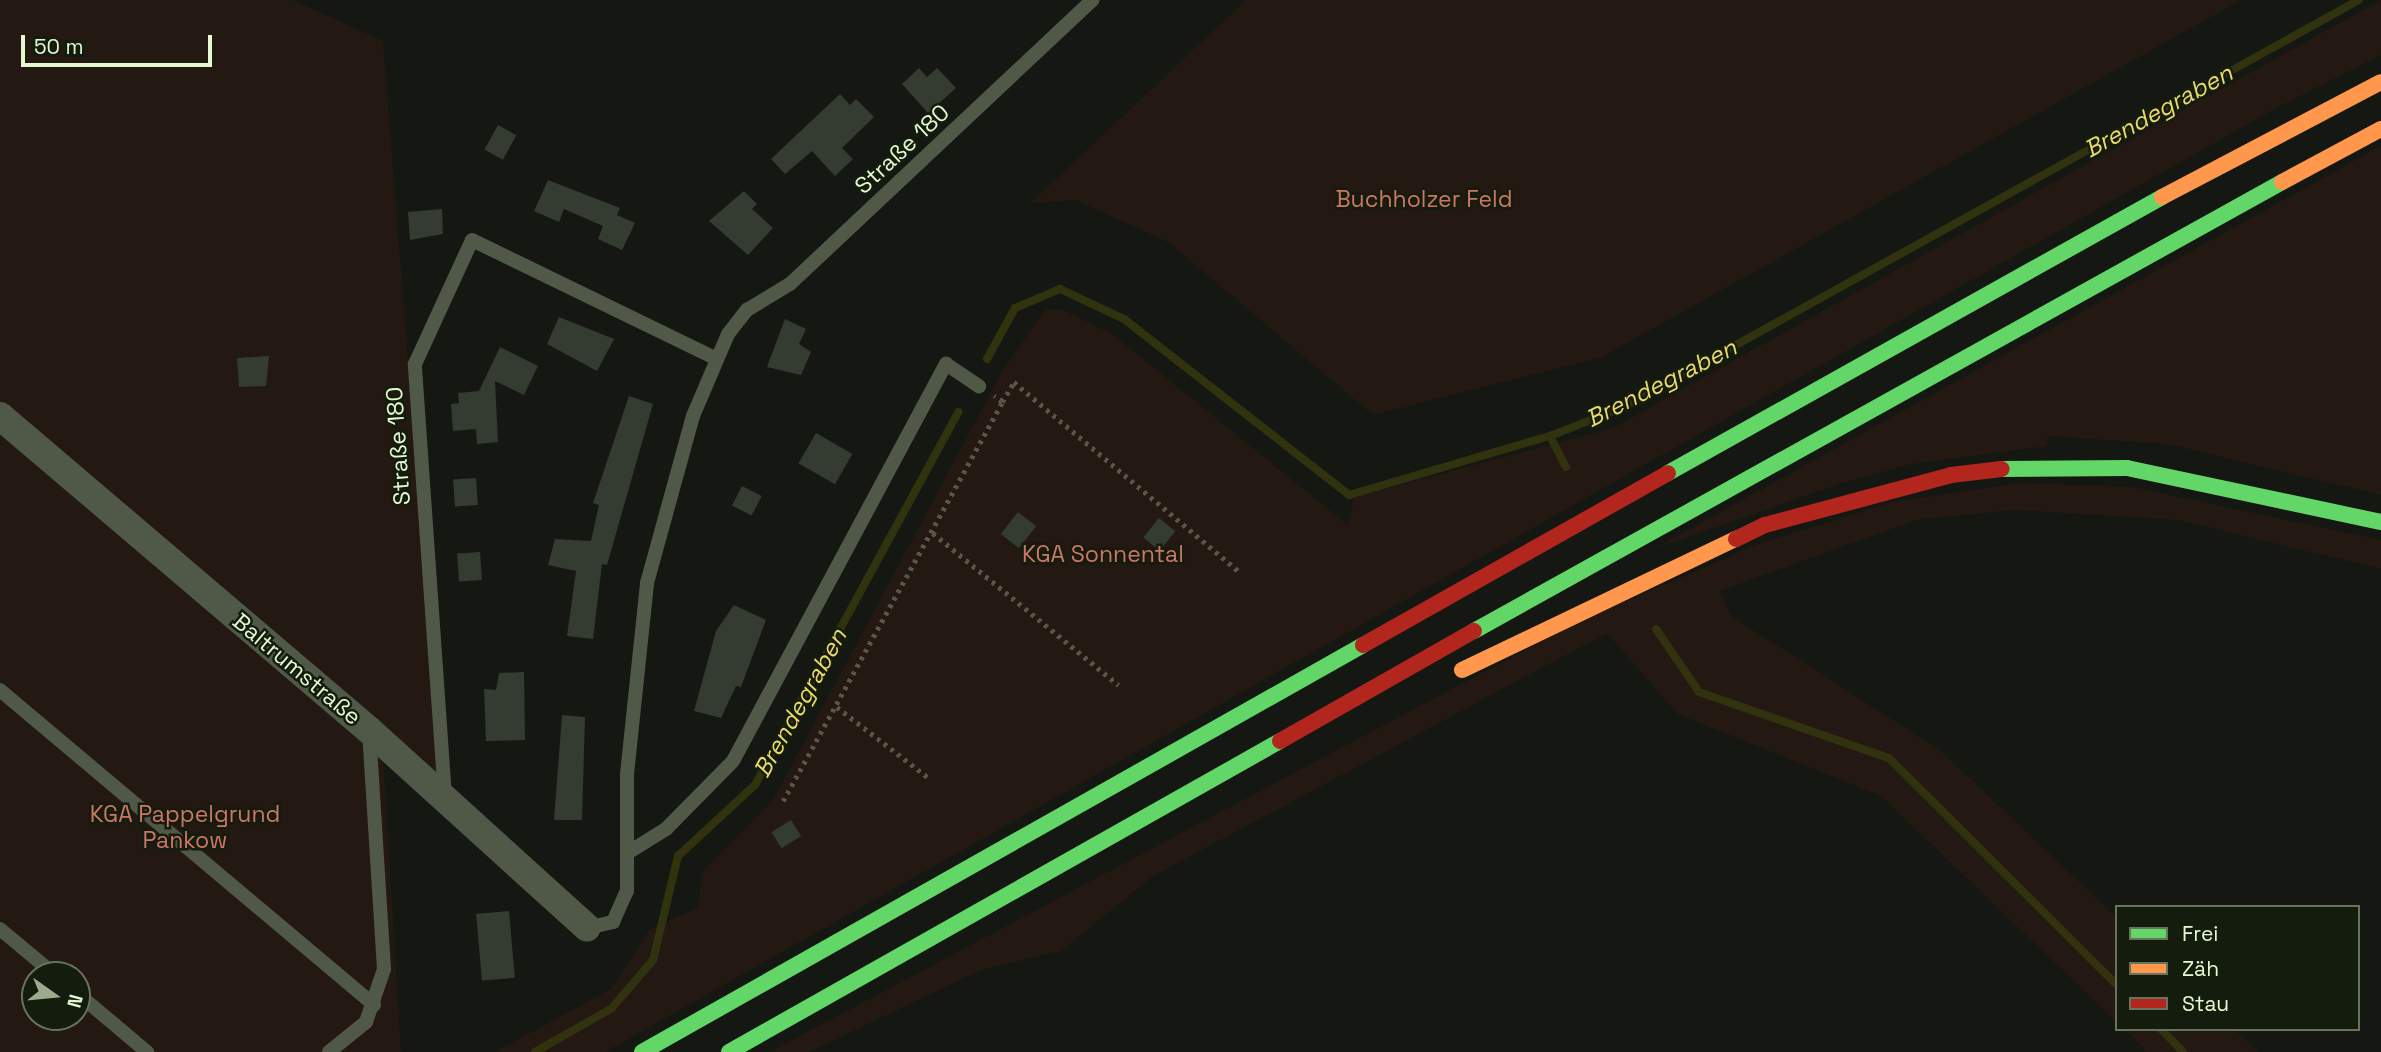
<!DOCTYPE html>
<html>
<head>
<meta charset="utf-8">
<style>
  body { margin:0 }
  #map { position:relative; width:2381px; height:1052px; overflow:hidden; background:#151812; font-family:"Space Grotesk",sans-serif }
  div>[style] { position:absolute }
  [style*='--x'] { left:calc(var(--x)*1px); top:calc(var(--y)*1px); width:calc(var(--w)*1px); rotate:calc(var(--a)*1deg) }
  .green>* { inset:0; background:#231912 }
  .stream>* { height:8px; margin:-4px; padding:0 4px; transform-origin:4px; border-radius:4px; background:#31320e }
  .building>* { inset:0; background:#343b30; transform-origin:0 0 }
  .path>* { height:4.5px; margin-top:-2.25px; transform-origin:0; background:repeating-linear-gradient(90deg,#595648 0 3.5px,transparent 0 8.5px) }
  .lane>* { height:14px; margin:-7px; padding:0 7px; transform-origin:7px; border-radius:7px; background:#505848 }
  .street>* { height:28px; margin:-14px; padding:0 14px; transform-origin:14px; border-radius:14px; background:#505848 }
  .fast>* { height:16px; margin:-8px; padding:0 8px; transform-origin:8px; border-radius:8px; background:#63d668 }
  .slow>* { height:16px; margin:-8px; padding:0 8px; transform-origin:8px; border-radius:8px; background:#ff974d }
  .jam>* { height:16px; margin:-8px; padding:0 8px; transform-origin:8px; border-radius:8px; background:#b3261e }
  span { translate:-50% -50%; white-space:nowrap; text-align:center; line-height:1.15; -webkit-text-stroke:5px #141c0e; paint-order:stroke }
  .street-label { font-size:23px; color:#e4f9d0 }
  .park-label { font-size:23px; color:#ce7566 }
  .water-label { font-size:24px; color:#ecd96b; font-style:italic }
  .legend { position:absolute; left:2115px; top:905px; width:245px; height:126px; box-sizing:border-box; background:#141c0e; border:2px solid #67745c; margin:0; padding:9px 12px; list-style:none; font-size:21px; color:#e4f9d0 }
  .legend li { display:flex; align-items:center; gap:14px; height:35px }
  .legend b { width:35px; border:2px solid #67745c }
  .north { position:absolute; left:21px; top:961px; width:70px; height:70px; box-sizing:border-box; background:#141c0e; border:2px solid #67745c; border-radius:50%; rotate:105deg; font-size:19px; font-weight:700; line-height:28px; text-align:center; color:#e4f9d0 }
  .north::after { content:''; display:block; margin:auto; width:24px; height:32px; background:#9caa8e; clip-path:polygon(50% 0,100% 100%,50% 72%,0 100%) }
  .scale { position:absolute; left:21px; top:35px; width:191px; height:32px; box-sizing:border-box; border:4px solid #e4f9d0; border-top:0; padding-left:9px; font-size:21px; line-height:24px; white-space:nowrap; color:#e4f9d0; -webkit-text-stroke:5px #141c0e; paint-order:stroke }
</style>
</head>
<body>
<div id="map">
  <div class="green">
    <i style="clip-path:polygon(0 0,293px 0,383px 41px,441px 785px,0 403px)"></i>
    <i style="clip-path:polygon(1246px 0,2241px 0,1600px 358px,1373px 415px,1170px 243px,1076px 200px,1031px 203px)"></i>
    <i style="clip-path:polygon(2381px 0,2381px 55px,2278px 107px,605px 1052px,495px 1052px,611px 989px,650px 929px,698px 908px,702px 873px,772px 802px,1003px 370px,1045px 310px,1061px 309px,1112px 334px,1349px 526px,1354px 497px,1613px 428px)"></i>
    <i style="clip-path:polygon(2381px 146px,2381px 495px,2168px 444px,2047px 436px,2047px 446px,1911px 464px,1839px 484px,1654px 549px)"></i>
    <i style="clip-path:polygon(evenodd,0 430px,383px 756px,401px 1052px,0 1052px,0 430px,35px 975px,77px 975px,77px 1017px,35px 1017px,35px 975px)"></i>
    <i style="clip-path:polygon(2021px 483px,2133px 487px,2381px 540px,2381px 569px,2179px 520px,2014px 510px,1916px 520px,1719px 591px,1731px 616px,1941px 751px,2117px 918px,2117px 1022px,1881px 796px,1678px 714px,1607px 633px,1153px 876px,1061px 951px,981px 970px,809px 1052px,770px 1052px,1576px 623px,1756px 545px,1893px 502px)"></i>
    <i style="clip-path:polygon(2124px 1029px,2234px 1029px,2258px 1052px,2147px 1052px)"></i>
  </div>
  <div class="stream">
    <i style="--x:987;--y:359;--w:58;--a:-61.2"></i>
    <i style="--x:1015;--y:308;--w:49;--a:-22.9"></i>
    <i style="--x:1060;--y:289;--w:71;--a:25.1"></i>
    <i style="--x:1124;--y:319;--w:286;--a:38"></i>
    <i style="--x:1349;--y:495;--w:209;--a:-16.4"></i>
    <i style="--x:1550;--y:436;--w:79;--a:-21.4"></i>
    <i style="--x:1624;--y:407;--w:840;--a:-28.98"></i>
    <i style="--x:1550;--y:436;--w:35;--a:63"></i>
    <i style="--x:1656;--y:629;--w:76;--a:55.7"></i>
    <i style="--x:1699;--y:692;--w:201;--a:19.2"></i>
    <i style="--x:1889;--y:758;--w:322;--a:44.9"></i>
    <i style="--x:2161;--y:1029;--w:32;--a:46"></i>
    <i style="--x:535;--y:1052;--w:89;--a:-29.7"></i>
    <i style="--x:612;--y:1008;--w:63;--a:-49.5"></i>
    <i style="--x:653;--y:960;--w:107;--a:-76.5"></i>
    <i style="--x:678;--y:856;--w:105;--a:-42.7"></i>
    <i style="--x:755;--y:785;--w:425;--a:-61.4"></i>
  </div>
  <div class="building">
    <i style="clip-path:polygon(919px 68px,927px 77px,937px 68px,956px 88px,928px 113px,902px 84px)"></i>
    <i style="clip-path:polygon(840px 94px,850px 105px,856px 99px,874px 117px,842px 148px,853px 159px,835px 176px,812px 151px,785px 174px,771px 159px)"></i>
    <i style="left:498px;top:125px;width:21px;height:28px;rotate:29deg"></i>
    <i style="clip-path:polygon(548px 180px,620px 208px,617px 215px,635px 223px,622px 250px,598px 239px,603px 226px,564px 209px,559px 222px,534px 211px)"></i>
    <i style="clip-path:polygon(744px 191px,757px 204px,752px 209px,773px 228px,748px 255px,709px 221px)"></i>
    <i style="clip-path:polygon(442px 209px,443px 234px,410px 240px,408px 212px)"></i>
    <i style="clip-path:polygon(559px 317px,614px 339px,597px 371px,547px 344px)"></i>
    <i style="clip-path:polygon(785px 319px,806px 329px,799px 344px,811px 352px,801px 375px,767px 367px)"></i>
    <i style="clip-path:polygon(500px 347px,538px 366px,524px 395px,495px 381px,498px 442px,477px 444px,476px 429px,453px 431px,451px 404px,459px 403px,458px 393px,479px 391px)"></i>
    <i style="clip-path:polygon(269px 356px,266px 386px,239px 387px,237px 358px)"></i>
    <i style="clip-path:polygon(629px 396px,653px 404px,607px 565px,602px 564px,593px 639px,567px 636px,576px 571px,548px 565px,555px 539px,591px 541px,599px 505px,593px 503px)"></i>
    <i style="left:816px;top:433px;width:42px;height:35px;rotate:30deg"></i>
    <i style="left:476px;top:478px;width:27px;height:23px;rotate:86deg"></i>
    <i style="left:742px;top:486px;width:22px;height:22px;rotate:27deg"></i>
    <i style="left:1018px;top:512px;width:23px;height:28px;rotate:38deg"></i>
    <i style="left:1159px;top:518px;width:21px;height:25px;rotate:39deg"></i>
    <i style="left:480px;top:552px;width:28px;height:23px;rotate:86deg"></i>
    <i style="clip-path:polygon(734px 605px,766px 620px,741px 687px,736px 686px,721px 718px,694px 711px,716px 631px)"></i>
    <i style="clip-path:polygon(524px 672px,525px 740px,486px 741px,484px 689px,496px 690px,499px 673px)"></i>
    <i style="clip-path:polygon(562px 715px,585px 717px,582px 820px,554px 820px)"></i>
    <i style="left:791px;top:820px;width:19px;height:23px;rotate:58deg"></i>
    <i style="left:509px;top:911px;width:67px;height:33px;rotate:85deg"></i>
  </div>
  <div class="path">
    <i style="--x:1002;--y:402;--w:23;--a:-59"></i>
    <i style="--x:1014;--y:382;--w:297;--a:40.1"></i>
    <i style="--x:933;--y:533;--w:240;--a:39.3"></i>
    <i style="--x:837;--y:707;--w:118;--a:37.7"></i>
    <i style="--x:783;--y:801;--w:455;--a:-61.2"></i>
    <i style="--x:1002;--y:402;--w:10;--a:-143"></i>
  </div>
  <div class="lane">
    <i style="--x:0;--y:690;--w:489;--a:40.1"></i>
    <i style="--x:445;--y:797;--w:434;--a:-94"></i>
    <i style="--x:415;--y:364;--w:136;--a:-65.3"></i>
    <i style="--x:472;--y:240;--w:270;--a:25.9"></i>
    <i style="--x:629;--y:852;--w:44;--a:-31.9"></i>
    <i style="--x:666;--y:829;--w:95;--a:-45.4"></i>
    <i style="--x:733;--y:761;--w:451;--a:-61.8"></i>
    <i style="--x:946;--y:364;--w:40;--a:34"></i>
    <i style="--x:587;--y:928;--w:27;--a:-13"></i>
    <i style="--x:613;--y:922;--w:34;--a:-66"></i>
    <i style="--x:627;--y:891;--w:117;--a:-90"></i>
    <i style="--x:627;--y:774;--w:192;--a:-84"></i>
    <i style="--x:647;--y:583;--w:173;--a:-74.6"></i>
    <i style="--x:693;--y:416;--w:89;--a:-66.9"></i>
    <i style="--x:728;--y:334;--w:31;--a:-52"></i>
    <i style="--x:747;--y:310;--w:50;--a:-31.2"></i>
    <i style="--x:790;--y:284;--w:415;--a:-43.2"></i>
    <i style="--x:0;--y:929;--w:72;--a:39.9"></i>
    <i style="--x:77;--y:993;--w:92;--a:40.1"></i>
    <i style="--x:329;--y:1052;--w:48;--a:-39"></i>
    <i style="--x:366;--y:1022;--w:56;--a:-71.2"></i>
    <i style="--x:384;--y:969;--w:237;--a:-93.6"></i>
  </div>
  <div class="street">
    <i style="--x:0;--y:416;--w:485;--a:40.4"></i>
    <i style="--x:369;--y:730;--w:294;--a:42.2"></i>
  </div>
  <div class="fast">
    <i style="--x:2002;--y:469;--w:125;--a:-0.5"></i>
    <i style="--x:2127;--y:468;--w:260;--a:12"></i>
    <i style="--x:1668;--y:473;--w:566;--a:-29.19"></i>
    <i style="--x:1474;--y:631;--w:924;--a:-29.06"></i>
    <i style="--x:642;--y:1052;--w:828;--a:-29.44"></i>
    <i style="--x:729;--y:1052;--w:633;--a:-29.44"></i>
  </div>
  <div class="slow">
    <i style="--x:2282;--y:182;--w:112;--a:-28.2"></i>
    <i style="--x:2162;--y:197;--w:247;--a:-27.7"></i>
    <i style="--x:1462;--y:670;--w:304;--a:-25.6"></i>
  </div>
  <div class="jam">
    <i style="--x:1736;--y:539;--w:32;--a:-26"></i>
    <i style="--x:1765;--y:525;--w:193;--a:-15"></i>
    <i style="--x:1951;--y:475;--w:51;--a:-6.7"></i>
    <i style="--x:1363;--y:645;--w:350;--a:-29.4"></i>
    <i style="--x:1280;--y:741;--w:223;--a:-29.6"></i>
  </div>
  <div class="street-label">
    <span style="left:902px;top:149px;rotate:-43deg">Straße 180</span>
    <span style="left:398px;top:446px;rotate:-94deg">Straße 180</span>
    <span style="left:297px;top:669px;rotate:40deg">Baltrumstraße</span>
  </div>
  <div class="park-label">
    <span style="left:1424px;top:199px">Buchholzer Feld</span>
    <span style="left:1103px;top:554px">KGA Sonnental</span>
    <span style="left:185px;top:827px">KGA Pappelgrund<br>Pankow</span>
  </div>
  <div class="water-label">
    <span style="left:2158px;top:111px;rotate:-29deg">Brendegraben</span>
    <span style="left:1661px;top:383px;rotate:-27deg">Brendegraben</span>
    <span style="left:800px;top:703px;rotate:-61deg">Brendegraben</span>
  </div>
  <ul class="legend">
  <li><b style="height:9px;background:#63d668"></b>Frei</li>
  <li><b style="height:9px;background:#ff974d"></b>Zäh</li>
  <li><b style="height:9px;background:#b3261e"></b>Stau</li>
  </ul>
  <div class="north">N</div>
  <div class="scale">50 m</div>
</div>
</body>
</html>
